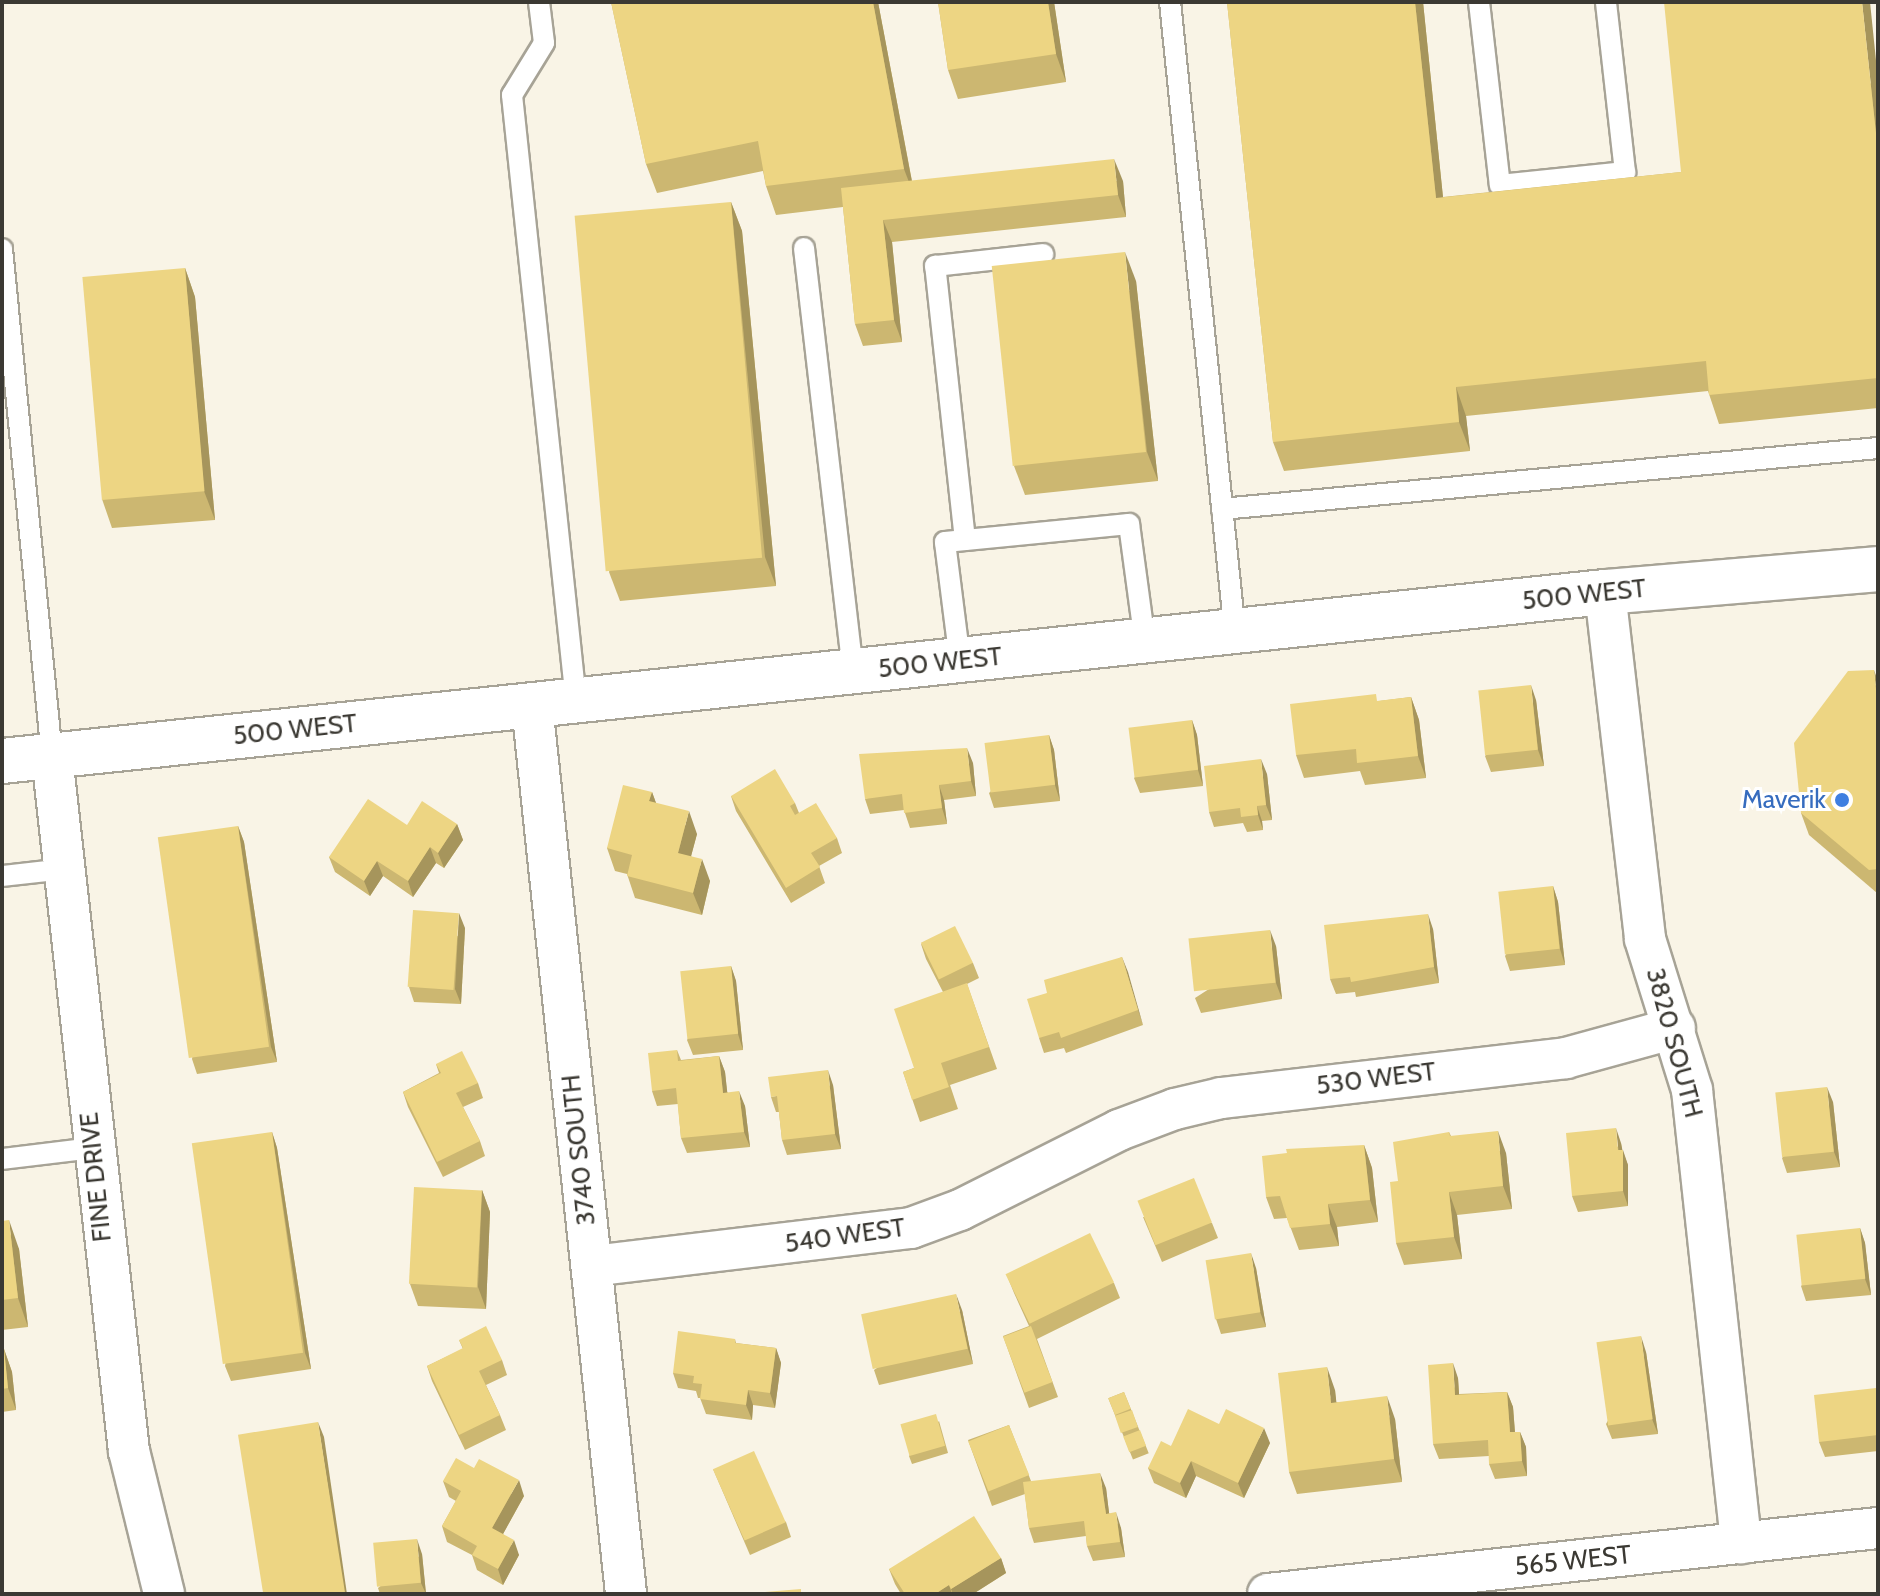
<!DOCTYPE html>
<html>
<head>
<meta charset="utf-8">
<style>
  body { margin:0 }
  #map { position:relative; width:1880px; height:1596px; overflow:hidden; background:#f9f4e6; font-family:Cabin,sans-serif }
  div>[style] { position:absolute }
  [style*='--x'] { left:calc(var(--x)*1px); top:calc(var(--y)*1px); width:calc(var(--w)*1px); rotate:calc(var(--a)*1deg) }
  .roads { filter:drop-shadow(2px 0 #a7a396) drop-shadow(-2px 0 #a7a396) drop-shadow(0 2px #a7a396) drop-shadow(0 -2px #a7a396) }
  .service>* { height:20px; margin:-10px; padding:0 10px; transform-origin:10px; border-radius:10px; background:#fff }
  .minor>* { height:40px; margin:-20px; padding:0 20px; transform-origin:20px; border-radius:20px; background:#fff }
  .secondary>* { height:44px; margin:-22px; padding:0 22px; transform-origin:22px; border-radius:22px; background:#fff }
  .wall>* { inset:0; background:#ccb771; transform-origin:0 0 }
  .shaded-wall>* { inset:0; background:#a6955c }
  .building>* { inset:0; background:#edd583; transform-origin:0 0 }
  .dots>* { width:22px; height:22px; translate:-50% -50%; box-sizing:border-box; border:4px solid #fff; border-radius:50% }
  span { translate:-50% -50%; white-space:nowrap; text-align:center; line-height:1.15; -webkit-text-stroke:6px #fff; paint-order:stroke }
  .street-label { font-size:26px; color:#3b3933 }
  .shop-label { font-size:26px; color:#366cbe }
  .right { translate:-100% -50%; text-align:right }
  .frame { position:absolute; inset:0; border:4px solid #3b3933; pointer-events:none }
</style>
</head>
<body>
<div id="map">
  <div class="roads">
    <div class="service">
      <i style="--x:539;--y:2;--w:41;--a:83"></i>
      <i style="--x:544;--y:43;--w:61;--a:121.6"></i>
      <i style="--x:512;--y:95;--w:609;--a:83.97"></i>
      <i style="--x:1170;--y:2;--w:634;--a:84.12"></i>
      <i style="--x:1479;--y:2;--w:184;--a:83.5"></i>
      <i style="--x:1500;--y:185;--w:126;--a:-5.9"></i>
      <i style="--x:1625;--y:172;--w:171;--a:-96.4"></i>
      <i style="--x:804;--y:248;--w:427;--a:83.4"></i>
      <i style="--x:2;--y:249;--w:509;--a:84.37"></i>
      <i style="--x:1222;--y:509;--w:659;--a:-5.31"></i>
      <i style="--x:965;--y:540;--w:276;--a:-96.2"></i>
      <i style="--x:935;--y:266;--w:109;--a:-6.3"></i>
      <i style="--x:960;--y:661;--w:120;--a:-97.2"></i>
      <i style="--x:945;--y:542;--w:185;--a:-5.6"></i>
      <i style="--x:1129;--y:524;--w:119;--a:82.3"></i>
      <i style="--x:2;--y:876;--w:62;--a:-6.4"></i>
      <i style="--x:2;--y:1159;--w:92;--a:-6.9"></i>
    </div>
    <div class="minor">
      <i style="--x:1605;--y:592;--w:349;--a:83.4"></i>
      <i style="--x:1645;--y:939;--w:158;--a:72.7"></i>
      <i style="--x:1692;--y:1090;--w:456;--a:83.8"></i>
      <i style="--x:532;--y:705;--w:894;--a:83.96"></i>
      <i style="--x:52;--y:756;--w:699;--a:83.68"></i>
      <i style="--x:129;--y:1451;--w:147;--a:76.2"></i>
      <i style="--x:592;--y:1266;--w:321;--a:-6.8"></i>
      <i style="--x:911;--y:1228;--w:52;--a:-20.2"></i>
      <i style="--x:960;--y:1210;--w:178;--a:-26.7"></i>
      <i style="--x:1119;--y:1130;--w:60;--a:-20.6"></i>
      <i style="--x:1175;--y:1109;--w:47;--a:-13.4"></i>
      <i style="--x:1221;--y:1098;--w:347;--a:-6.6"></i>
      <i style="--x:1566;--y:1058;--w:113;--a:-15.4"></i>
      <i style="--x:1268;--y:1594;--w:614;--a:-6.18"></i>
    </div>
    <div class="secondary">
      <i style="--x:2;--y:761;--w:1612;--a:-6.02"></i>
      <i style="--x:1605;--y:592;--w:274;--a:-4.8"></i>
    </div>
  </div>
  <div class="wall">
    <i style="clip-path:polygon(611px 2px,878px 2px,912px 181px,1123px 181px,1126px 217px,892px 242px,902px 342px,863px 346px,855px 324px,843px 207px,776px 215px,766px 186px,763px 171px,657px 193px,646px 164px)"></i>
    <i style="clip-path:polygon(938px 2px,1054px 2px,1066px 82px,958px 99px,948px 70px)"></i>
    <i style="clip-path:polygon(1227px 2px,1423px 2px,1443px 197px,1681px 172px,1878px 80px,1878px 408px,1719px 424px,1708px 391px,1466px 416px,1470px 451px,1284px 471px,1273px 442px)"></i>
    <i style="clip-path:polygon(731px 202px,742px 231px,776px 586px,620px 601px,609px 572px)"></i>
    <i style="clip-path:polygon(185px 268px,195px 297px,215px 520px,112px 528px,102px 499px)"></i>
    <i style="clip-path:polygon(1136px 281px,1158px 481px,1025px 495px,1014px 466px)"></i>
    <i style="clip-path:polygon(1878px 681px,1878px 893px,1877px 893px,1809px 835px,1801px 813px)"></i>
    <i style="clip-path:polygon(1411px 697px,1419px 720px,1426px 778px,1365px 785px,1360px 771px,1304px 778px,1296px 755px,1379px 701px)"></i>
    <i style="clip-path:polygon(1536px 700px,1544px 766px,1491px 772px,1485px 756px)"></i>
    <i style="clip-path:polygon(1192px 720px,1197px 735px,1203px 786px,1140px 793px,1134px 778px)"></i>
    <i style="clip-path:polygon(1049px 735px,1054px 750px,1060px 801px,994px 808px,989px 793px)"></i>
    <i style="clip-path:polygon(973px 763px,976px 796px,944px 800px,947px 824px,910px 828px,904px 810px,870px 814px,865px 799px)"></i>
    <i style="clip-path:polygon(1267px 774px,1272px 820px,1262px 821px,1263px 830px,1247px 832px,1243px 823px,1214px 827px,1209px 812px)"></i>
    <i style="clip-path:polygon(652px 792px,656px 803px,697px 834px,691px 856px,710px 881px,702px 915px,635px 898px,627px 874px,615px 871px,607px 848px)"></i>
    <i style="clip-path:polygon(731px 796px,795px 803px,799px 813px,837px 838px,842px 853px,819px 866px,825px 883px,791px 903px,736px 811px)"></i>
    <i style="clip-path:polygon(457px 824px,463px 840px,444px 868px,436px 863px,413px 897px,383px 876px,370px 896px,335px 872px,329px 857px,407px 825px)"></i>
    <i style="clip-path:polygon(238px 826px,244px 842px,277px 1062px,197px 1074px,192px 1059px)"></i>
    <i style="clip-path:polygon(1553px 886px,1558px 902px,1565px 965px,1510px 971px,1505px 956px)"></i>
    <i style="clip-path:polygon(465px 928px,461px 1004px,414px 1002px,409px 987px)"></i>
    <i style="clip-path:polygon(1433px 929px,1439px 983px,1356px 997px,1355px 992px,1336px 994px,1330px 979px)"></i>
    <i style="clip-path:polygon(921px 944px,973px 963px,979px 978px,967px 984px,997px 1069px,950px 1085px,958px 1109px,920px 1122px,903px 1072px,914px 1068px,943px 992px,926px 959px)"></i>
    <i style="clip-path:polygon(1276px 946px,1282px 999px,1201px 1013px,1195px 998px)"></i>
    <i style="clip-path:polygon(1122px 957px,1143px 1025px,1066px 1053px,1064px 1048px,1044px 1053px,1039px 1038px,1047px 993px)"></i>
    <i style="clip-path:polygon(731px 966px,736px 981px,743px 1050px,693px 1055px,687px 1040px)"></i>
    <i style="clip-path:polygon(677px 1050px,681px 1060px,719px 1056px,725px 1072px,727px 1092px,745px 1106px,750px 1147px,687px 1153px,681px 1138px,678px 1104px,657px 1106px,652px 1091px)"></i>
    <i style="clip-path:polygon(436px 1064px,478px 1083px,483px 1098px,463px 1107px,480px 1141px,485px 1156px,443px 1177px,408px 1107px,403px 1092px,439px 1073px)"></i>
    <i style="clip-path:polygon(833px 1085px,841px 1149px,787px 1155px,782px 1140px,779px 1112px,776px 1112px,771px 1097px)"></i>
    <i style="clip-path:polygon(1833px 1102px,1840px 1167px,1787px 1173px,1782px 1158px)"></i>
    <i style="clip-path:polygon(272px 1132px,277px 1148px,311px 1369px,231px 1381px,225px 1366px)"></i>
    <i style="clip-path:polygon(1449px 1132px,1451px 1136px,1506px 1153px,1512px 1209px,1457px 1215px,1462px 1259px,1404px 1265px,1396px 1243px,1398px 1181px)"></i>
    <i style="clip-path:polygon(1621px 1143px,1622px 1150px,1628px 1165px,1628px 1206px,1578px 1212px,1572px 1196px)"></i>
    <i style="clip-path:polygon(1364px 1145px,1372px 1168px,1378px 1222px,1337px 1227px,1339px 1246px,1299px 1250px,1287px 1218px,1274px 1219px,1266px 1197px)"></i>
    <i style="clip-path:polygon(482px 1190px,490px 1212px,486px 1309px,418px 1306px,410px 1284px)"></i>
    <i style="clip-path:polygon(1143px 1217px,1212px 1223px,1218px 1238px,1162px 1262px)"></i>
    <i style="clip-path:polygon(2px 1221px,19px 1249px,28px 1327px,2px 1330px)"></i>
    <i style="clip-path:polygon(1860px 1228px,1865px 1243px,1871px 1295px,1806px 1301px,1801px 1286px)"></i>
    <i style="clip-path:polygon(1256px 1268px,1266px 1327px,1221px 1334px,1216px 1319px)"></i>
    <i style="clip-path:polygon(1008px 1278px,1114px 1283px,1120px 1298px,1037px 1339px,1058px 1397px,1029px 1408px,1003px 1336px,1029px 1326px,1014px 1293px)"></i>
    <i style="clip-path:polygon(962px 1310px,973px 1364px,879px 1385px,874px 1370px)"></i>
    <i style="clip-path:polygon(735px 1339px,736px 1343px,776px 1348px,781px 1363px,775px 1408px,753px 1405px,752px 1420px,706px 1414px,700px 1398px,698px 1398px,696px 1391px,678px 1388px,673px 1373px)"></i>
    <i style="clip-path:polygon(459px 1340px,502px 1360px,507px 1375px,486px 1385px,500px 1415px,506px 1430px,465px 1450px,432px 1381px,427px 1366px,463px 1349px)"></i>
    <i style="clip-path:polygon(2px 1349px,4px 1349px,12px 1372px,16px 1410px,2px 1412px)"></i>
    <i style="clip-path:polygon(1646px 1352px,1658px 1434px,1612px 1439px,1606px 1424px)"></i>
    <i style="clip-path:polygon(1458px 1378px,1459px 1394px,1507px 1392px,1513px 1407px,1515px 1432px,1520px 1432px,1526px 1447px,1527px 1476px,1495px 1479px,1489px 1464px,1489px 1456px,1439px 1459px,1433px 1444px)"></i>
    <i style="clip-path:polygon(1335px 1390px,1336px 1402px,1395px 1419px,1402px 1482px,1297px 1494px,1289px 1472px)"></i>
    <i style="left:1124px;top:1392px;width:66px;height:17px;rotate:68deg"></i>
    <i style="clip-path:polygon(1878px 1394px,1878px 1451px,1825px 1457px,1819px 1442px)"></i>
    <i style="clip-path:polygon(939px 1421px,948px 1453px,912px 1464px,909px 1456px)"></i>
    <i style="clip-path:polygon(1219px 1424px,1270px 1443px,1244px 1498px,1196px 1476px,1186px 1498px,1154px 1483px,1148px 1468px,1171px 1446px)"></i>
    <i style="clip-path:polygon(1009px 1425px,1031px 1481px,1106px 1488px,1109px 1513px,1121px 1528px,1125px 1557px,1093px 1561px,1087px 1546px,1086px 1536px,1034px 1543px,1029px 1528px,1025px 1494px,992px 1506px,968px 1440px)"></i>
    <i style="clip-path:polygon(713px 1469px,786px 1522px,791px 1537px,750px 1555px)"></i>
    <i style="clip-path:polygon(443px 1481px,524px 1496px,503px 1534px,519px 1555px,503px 1585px,477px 1570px,472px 1555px,447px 1542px,442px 1526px,456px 1501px,449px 1497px)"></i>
    <i style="clip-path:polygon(422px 1554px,426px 1594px,380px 1594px,378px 1588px)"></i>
    <i style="clip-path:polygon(1001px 1558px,1006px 1573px,973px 1594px,901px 1594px,895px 1584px,889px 1569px)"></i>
  </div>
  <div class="shaded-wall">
    <i style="clip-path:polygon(873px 2px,878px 2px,915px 198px,904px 169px)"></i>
    <i style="clip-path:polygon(1048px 2px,1054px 2px,1066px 82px,1056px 54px)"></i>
    <i style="clip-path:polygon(1415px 2px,1423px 2px,1446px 227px,1436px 198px)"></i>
    <i style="clip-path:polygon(1862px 2px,1870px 2px,1878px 80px,1878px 152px)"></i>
    <i style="clip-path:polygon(1114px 159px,1123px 181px,1126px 217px,1118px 195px)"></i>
    <i style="clip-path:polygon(731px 202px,742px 231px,776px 586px,765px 557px)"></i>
    <i style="clip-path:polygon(883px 220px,892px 242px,902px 342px,894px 320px)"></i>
    <i style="clip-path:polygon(1125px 252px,1136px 281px,1158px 481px,1147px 452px)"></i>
    <i style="clip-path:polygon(185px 268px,195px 297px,215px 520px,204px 491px)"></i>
    <i style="clip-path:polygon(1456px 387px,1466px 416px,1470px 451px,1459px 422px)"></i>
    <i style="clip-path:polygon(1874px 670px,1878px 681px,1878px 709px)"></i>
    <i style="clip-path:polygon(1531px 685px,1536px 700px,1544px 766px,1538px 750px)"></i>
    <i style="clip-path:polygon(1411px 697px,1419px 720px,1426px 778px,1418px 756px)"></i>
    <i style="clip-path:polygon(1192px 720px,1197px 735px,1203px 786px,1198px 770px)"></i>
    <i style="clip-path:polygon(1049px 735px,1054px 750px,1060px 801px,1055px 785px)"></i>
    <i style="clip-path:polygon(967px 748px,973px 763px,976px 796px,971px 781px)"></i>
    <i style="clip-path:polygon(1261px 759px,1267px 774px,1272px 820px,1266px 805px)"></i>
    <i style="clip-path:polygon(939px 785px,944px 800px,947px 824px,942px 808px)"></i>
    <i style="clip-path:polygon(652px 792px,660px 814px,649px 801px)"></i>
    <i style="clip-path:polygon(1257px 806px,1262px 821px,1263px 830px,1258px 815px)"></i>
    <i style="clip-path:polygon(689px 811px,697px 834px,686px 875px,678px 853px)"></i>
    <i style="clip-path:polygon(457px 824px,463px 840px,444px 868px,438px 853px)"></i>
    <i style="clip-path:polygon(238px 826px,244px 842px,277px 1062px,271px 1047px)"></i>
    <i style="clip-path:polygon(430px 847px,436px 863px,413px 897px,408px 881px)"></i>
    <i style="clip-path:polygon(702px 859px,710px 881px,702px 915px,693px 893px)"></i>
    <i style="clip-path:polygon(377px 861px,383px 876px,370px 896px,364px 881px)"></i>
    <i style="clip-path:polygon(1553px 886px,1558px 902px,1565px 965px,1560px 949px)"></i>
    <i style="clip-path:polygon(459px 913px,465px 928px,461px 1004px,455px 989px)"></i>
    <i style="clip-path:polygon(1428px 914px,1433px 929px,1439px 983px,1434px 967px)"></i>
    <i style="clip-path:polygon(1270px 930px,1276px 946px,1282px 999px,1276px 983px)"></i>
    <i style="clip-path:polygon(1122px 957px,1128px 972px,1143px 1025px,1138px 1010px)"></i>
    <i style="clip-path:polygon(731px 966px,736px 981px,743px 1050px,738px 1034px)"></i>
    <i style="clip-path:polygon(719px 1056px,725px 1072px,729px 1108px,723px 1093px)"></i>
    <i style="clip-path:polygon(828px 1070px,833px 1085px,841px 1149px,835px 1134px)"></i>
    <i style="clip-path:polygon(1827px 1087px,1833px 1102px,1840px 1167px,1834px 1152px)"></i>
    <i style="clip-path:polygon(739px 1091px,745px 1106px,750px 1147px,744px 1132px)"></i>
    <i style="clip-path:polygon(1616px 1128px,1621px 1143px,1623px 1153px,1623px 1150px,1628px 1165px,1628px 1206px,1623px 1191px)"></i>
    <i style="clip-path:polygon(1498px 1131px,1506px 1153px,1512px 1209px,1503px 1186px)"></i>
    <i style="clip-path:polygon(272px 1132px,277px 1148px,311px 1369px,305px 1353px)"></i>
    <i style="clip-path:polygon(1364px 1145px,1372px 1168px,1378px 1222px,1370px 1200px)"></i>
    <i style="clip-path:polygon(482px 1190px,490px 1212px,486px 1309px,478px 1287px)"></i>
    <i style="clip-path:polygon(1449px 1192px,1457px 1215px,1462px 1259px,1454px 1237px)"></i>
    <i style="clip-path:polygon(1328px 1204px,1337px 1227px,1339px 1246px,1330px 1224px)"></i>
    <i style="clip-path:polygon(9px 1220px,19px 1249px,28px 1327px,18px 1298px)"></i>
    <i style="clip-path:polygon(1860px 1228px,1865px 1243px,1871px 1295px,1865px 1279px)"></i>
    <i style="clip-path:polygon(1251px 1253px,1256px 1268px,1266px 1327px,1260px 1312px)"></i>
    <i style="clip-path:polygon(956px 1294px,962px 1310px,973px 1364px,968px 1349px)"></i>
    <i style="clip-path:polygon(1641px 1336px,1646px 1352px,1658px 1434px,1652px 1419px)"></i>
    <i style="clip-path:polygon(776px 1348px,781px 1363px,775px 1408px,770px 1393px)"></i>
    <i style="clip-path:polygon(4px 1349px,12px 1372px,16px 1410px,8px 1388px)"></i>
    <i style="clip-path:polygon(1453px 1363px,1458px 1378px,1460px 1410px,1455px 1395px)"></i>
    <i style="clip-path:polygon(1327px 1367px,1335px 1390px,1339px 1425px,1331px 1403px)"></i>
    <i style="clip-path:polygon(748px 1390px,753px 1405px,752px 1420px,746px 1405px)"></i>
    <i style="clip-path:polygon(1507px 1392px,1513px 1407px,1516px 1447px,1510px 1432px)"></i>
    <i style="clip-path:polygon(1387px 1396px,1395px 1419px,1402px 1482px,1394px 1459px)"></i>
    <i style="clip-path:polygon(318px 1422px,324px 1437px,347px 1594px,344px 1594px)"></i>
    <i style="clip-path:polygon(1264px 1428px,1270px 1443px,1244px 1498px,1238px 1483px)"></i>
    <i style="clip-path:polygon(1520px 1432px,1526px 1447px,1527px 1476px,1522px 1461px)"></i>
    <i style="clip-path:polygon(1191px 1461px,1196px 1476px,1186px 1498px,1180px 1483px)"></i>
    <i style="clip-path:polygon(1100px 1473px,1106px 1488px,1111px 1529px,1106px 1514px)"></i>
    <i style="clip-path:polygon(519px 1480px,524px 1496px,498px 1543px,492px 1528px)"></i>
    <i style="clip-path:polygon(1116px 1512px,1121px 1528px,1125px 1557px,1120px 1542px)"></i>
    <i style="clip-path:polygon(417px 1539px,422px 1554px,426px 1594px,421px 1583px)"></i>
    <i style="clip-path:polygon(514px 1540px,519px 1555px,503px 1585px,498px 1569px)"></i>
    <i style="clip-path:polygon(1001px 1558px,1006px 1573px,973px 1594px,953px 1594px,951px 1589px)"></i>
    <i style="clip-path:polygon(949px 1585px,952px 1594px,935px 1594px)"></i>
  </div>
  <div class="building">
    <i style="clip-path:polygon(611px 2px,873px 2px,904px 169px,766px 186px,758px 141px,646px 164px)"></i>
    <i style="clip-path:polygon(938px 2px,1048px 2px,1056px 54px,948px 70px)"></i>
    <i style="clip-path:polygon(1227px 2px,1415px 2px,1436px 198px,1681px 172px,1664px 2px,1862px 2px,1878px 152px,1878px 378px,1709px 395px,1706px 361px,1456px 387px,1459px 422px,1273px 442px)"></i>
    <i style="clip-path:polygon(1114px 159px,1118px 195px,883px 220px,894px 320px,855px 324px,841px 188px)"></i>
    <i style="left:731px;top:202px;width:357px;height:157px;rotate:85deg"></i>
    <i style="left:1125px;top:252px;width:201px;height:134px;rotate:84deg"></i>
    <i style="left:185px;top:268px;width:224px;height:103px;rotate:85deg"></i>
    <i style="clip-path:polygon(1874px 670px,1878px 709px,1878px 869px,1869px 870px,1801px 813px,1794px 743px,1848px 671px)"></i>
    <i style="left:1531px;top:685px;width:65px;height:53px;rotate:84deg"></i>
    <i style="clip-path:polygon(1376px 694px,1377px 701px,1411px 697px,1418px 756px,1357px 763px,1356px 749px,1296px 755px,1290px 704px)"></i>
    <i style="left:1192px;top:720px;width:50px;height:64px;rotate:83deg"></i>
    <i style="left:1049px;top:735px;width:50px;height:65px;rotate:83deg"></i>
    <i style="clip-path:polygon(967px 748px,971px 781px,939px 785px,942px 808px,904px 813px,902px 794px,865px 799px,859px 754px)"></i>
    <i style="clip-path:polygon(1261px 759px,1266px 805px,1257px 806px,1258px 815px,1241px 817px,1240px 808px,1209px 812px,1204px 766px)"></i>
    <i style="clip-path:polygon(775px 769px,795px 803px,790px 806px,795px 815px,816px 803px,837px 838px,811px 853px,820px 867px,786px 888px,731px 796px)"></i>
    <i style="clip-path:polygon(623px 785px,652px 792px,649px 801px,689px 811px,678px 853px,702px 859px,693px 893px,627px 876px,632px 855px,607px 848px)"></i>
    <i style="clip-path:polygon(368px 799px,407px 825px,422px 801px,457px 824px,438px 853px,430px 847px,408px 881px,377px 861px,364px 881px,329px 857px)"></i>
    <i style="left:238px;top:826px;width:223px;height:81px;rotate:82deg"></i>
    <i style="left:1553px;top:886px;width:63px;height:55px;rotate:84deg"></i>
    <i style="left:413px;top:910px;width:46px;height:77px;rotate:4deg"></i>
    <i style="clip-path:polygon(1428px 914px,1434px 967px,1351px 982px,1350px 977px,1330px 979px,1324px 925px)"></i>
    <i style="left:955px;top:926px;width:41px;height:38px;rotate:64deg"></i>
    <i style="left:1270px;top:930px;width:53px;height:82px;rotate:84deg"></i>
    <i style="clip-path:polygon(1122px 957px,1138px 1010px,1061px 1038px,1059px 1032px,1039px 1038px,1027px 999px,1047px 993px,1044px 980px)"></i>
    <i style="left:731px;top:966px;width:68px;height:51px;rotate:84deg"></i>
    <i style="clip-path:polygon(967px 983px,989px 1047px,941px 1063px,949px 1087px,912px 1100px,903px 1072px,914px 1068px,894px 1009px)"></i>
    <i style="clip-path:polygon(677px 1050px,678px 1061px,719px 1056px,723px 1093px,739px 1091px,744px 1132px,681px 1138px,676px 1088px,652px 1091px,648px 1053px)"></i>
    <i style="clip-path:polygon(462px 1051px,478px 1083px,456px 1093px,480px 1141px,437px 1162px,403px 1092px,441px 1073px,436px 1064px)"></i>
    <i style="clip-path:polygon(828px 1070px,835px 1134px,782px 1140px,777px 1096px,771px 1097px,768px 1077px)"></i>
    <i style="left:1827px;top:1087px;width:65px;height:52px;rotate:84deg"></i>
    <i style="clip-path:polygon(1616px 1128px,1618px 1150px,1623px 1150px,1623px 1191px,1572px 1196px,1566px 1133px)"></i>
    <i style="clip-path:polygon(1498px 1131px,1503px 1186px,1449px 1192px,1454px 1237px,1396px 1243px,1390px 1182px,1398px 1181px,1393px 1142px,1449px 1132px,1450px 1136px)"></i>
    <i style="left:272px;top:1132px;width:223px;height:81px;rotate:82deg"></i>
    <i style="clip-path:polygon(1364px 1145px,1370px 1200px,1328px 1204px,1330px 1224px,1290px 1228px,1280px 1196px,1266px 1197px,1262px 1156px,1287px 1153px,1286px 1149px)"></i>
    <i style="left:1194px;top:1178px;width:48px;height:61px;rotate:68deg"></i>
    <i style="left:414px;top:1187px;width:68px;height:97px;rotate:3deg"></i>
    <i style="clip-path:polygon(9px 1220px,18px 1298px,2px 1300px,2px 1221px)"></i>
    <i style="left:1860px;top:1228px;width:51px;height:64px;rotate:84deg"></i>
    <i style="left:1090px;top:1233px;width:55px;height:94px;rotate:64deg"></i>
    <i style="left:1251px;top:1253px;width:60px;height:46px;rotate:81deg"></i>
    <i style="left:956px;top:1294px;width:56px;height:97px;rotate:78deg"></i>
    <i style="clip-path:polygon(486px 1326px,502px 1360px,479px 1371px,500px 1415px,459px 1435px,427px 1366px,463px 1348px,459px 1340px)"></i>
    <i style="left:1031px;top:1326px;width:60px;height:30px;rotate:69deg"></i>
    <i style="clip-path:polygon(678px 1331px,735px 1339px,735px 1343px,776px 1348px,770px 1393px,748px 1390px,746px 1405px,700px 1399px,702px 1384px,693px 1383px,694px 1376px,673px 1373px)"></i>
    <i style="left:1641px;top:1336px;width:84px;height:45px;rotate:82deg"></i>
    <i style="clip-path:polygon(2px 1349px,4px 1349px,8px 1388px,2px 1389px)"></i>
    <i style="clip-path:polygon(1453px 1363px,1455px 1395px,1507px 1392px,1510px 1432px,1520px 1432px,1522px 1461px,1489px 1464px,1488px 1440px,1433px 1444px,1428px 1365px)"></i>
    <i style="clip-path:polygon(1327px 1367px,1331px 1403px,1387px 1396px,1394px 1459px,1289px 1472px,1278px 1373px)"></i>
    <i style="clip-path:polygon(1876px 1388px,1878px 1408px,1878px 1435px,1819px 1442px,1814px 1395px)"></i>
    <i style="left:1124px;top:1392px;width:18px;height:17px;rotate:68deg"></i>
    <i style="clip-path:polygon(1188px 1409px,1219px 1424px,1226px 1409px,1264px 1428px,1238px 1483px,1191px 1461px,1180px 1483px,1148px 1468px,1161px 1441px,1171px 1446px)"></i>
    <i style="left:1132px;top:1410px;width:18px;height:18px;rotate:71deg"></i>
    <i style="left:936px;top:1414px;width:33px;height:37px;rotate:74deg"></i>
    <i style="left:318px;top:1422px;width:174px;height:81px;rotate:81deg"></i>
    <i style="left:1009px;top:1425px;width:54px;height:44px;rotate:68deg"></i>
    <i style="left:1140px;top:1430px;width:17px;height:18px;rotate:69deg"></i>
    <i style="left:754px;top:1451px;width:78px;height:45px;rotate:66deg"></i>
    <i style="clip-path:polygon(456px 1458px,474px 1468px,479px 1459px,519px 1480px,492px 1528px,514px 1540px,498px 1569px,472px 1555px,477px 1546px,442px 1526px,461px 1491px,443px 1481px)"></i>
    <i style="clip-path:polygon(1100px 1473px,1106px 1514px,1116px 1512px,1120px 1542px,1087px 1546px,1084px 1521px,1029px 1528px,1023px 1482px)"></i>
    <i style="clip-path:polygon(974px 1516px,1001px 1558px,951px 1589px,949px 1585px,935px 1594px,905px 1594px,889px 1569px)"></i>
    <i style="left:417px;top:1539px;width:44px;height:44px;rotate:85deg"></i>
    <i style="clip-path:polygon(801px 1589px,801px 1594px,740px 1594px)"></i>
  </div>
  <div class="dots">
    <i style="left:1842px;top:800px;background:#3f7fe0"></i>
  </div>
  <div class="street-label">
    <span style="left:1584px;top:595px;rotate:-6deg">500 WEST</span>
    <span style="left:940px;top:663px;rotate:-6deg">500 WEST</span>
    <span style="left:295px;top:730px;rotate:-6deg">500 WEST</span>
    <span style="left:1674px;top:1043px;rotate:75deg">3820 SOUTH</span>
    <span style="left:1376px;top:1079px;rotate:-7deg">530 WEST</span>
    <span style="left:579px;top:1150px;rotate:-96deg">3740 SOUTH</span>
    <span style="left:96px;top:1177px;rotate:-96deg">FINE DRIVE</span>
    <span style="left:845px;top:1236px;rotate:-8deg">540 WEST</span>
    <span style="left:1573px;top:1561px;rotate:-6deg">565 WEST</span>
  </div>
  <div class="shop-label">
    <span class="right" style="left:1826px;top:800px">Maverik</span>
  </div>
  <div class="frame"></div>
</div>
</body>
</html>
